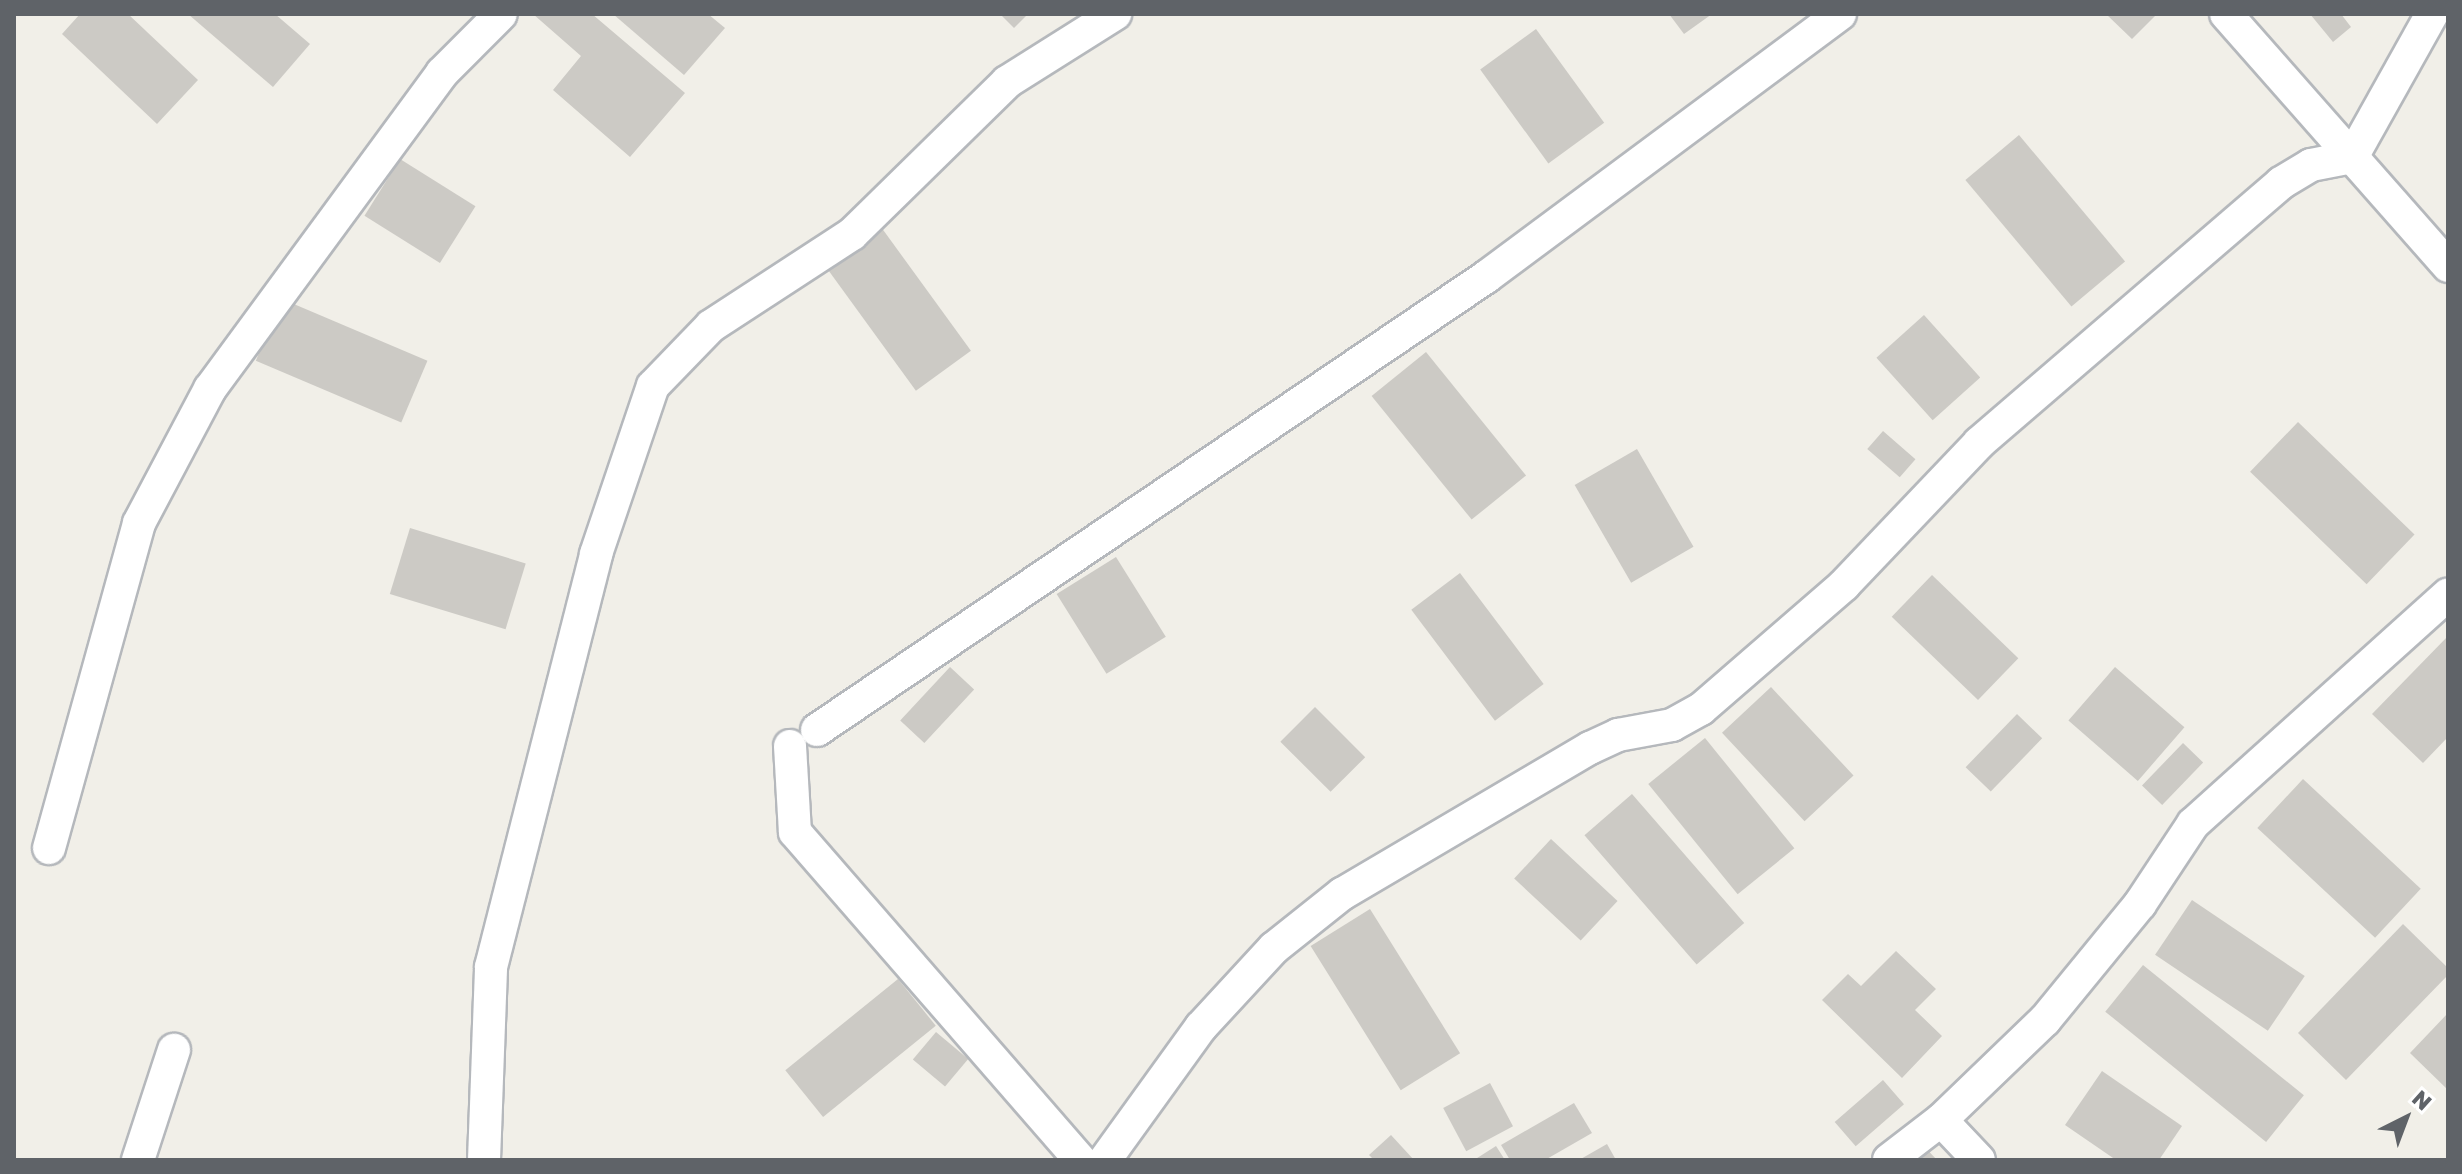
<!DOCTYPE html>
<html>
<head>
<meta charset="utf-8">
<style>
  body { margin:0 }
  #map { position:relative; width:2462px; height:1174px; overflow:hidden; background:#f1efe8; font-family:"Golos Text",sans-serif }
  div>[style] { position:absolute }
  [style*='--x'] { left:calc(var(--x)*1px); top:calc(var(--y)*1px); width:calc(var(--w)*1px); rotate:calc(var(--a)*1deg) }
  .building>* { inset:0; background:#cccac5; transform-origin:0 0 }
  .roads { filter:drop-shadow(2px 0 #b5b8bc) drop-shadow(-2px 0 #b5b8bc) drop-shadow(0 2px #b5b8bc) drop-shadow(0 -2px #b5b8bc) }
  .street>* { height:32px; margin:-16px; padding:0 16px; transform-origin:16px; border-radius:16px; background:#fff }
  span { translate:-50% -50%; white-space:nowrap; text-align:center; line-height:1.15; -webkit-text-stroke:8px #fff; paint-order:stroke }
  .frame { position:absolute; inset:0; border:16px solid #5f6368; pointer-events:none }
  .north { position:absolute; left:2366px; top:1078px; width:80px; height:80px; -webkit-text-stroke:6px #fff; paint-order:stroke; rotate:42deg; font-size:22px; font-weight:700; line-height:32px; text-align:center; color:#5f6368 }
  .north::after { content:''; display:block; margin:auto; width:28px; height:36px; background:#5f6368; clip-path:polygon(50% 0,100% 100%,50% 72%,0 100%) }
</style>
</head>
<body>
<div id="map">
  <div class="building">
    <i style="clip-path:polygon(80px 14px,128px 14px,198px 80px,157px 124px,62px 34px)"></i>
    <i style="clip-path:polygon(188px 14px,275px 14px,310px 44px,273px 87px)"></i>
    <i style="clip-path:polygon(533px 14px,592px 14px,685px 93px,630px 157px,553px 90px,581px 56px)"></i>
    <i style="clip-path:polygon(613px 14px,708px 14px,725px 28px,684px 75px)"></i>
    <i style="clip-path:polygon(1000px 14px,1028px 14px,1014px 28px)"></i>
    <i style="clip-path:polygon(1669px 14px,1712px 14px,1684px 34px)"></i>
    <i style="clip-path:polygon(2106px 14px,2157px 14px,2132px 39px)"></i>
    <i style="clip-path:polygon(2310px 14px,2341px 14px,2351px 27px,2333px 42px)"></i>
    <i style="left:1536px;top:29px;width:116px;height:69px;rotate:54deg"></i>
    <i style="left:2019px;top:135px;width:165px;height:70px;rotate:50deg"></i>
    <i style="left:400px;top:159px;width:89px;height:67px;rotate:32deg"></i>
    <i style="left:881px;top:227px;width:153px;height:68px;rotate:54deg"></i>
    <i style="left:282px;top:299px;width:158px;height:67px;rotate:23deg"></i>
    <i style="left:1924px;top:315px;width:84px;height:64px;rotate:48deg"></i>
    <i style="left:1426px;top:352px;width:159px;height:70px;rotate:51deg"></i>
    <i style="left:2298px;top:422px;width:162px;height:69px;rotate:44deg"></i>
    <i style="left:1883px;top:431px;width:43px;height:24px;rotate:41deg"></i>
    <i style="left:1637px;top:449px;width:113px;height:72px;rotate:60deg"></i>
    <i style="left:410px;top:528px;width:121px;height:69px;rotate:17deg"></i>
    <i style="left:1116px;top:557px;width:94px;height:70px;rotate:58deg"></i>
    <i style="left:1460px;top:573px;width:139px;height:61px;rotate:53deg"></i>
    <i style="left:1932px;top:575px;width:120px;height:58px;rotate:44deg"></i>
    <i style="clip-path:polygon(2448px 636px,2448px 737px,2423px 763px,2372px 714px)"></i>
    <i style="left:950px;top:667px;width:33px;height:73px;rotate:43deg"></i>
    <i style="left:2115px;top:667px;width:92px;height:71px;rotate:41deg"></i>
    <i style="left:1771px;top:687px;width:121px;height:67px;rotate:47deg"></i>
    <i style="left:1315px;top:707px;width:71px;height:49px;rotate:45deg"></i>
    <i style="left:2017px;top:714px;width:35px;height:74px;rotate:44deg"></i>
    <i style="left:1705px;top:738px;width:142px;height:73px;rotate:51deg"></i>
    <i style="left:2183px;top:743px;width:28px;height:59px;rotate:44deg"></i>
    <i style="left:2303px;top:779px;width:161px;height:67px;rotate:43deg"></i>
    <i style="left:1632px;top:794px;width:171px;height:63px;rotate:49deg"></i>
    <i style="left:1551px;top:839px;width:91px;height:54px;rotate:43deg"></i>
    <i style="left:2192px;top:900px;width:136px;height:66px;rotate:34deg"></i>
    <i style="left:1370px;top:909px;width:170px;height:70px;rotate:58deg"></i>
    <i style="clip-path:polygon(2403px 924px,2448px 968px,2448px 975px,2346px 1080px,2298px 1033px)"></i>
    <i style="clip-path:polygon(1896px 951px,1936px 989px,1915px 1010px,1942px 1036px,1902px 1078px,1822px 1000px,1848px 974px,1861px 986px)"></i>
    <i style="left:2143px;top:965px;width:207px;height:60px;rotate:39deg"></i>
    <i style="left:898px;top:979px;width:60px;height:145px;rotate:51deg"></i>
    <i style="clip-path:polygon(2448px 1013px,2448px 1090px,2410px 1053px)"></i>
    <i style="left:936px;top:1032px;width:42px;height:36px;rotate:40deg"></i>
    <i style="clip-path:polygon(2102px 1071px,2182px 1126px,2159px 1160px,2116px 1160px,2065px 1125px)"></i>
    <i style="left:1883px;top:1080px;width:32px;height:64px;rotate:49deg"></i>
    <i style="left:1490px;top:1083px;width:49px;height:53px;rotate:62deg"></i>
    <i style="clip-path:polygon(1574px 1103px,1592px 1133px,1545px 1160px,1510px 1160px,1501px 1145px)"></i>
    <i style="clip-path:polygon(1391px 1135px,1414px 1160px,1374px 1160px,1369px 1155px)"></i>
    <i style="clip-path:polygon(1920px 1142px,1937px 1160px,1906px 1160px)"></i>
    <i style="clip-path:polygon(1607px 1144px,1616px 1160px,1579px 1160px)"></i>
    <i style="clip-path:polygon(1496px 1146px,1505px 1160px,1474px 1160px)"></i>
  </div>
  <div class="roads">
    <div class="street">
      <i style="--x:2226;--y:14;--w:336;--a:48.6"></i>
      <i style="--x:817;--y:730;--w:808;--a:-34.1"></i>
      <i style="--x:1486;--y:277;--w:441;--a:-36.6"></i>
      <i style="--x:790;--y:746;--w:86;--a:86.7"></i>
      <i style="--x:795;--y:832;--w:435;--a:49"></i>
      <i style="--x:49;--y:848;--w:337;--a:-74.5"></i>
      <i style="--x:139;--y:523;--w:152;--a:-62.1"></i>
      <i style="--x:210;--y:389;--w:392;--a:-53.7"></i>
      <i style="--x:442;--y:73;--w:83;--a:-45"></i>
      <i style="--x:1941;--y:1120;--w:55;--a:46.5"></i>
      <i style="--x:138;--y:1160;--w:116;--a:-71.9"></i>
      <i style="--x:484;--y:1160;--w:193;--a:-87.9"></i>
      <i style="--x:491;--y:967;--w:426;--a:-75.7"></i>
      <i style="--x:596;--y:554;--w:177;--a:-71.3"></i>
      <i style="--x:653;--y:386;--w:83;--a:-46"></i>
      <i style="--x:711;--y:326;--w:168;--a:-33.1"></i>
      <i style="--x:852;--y:234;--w:217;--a:-44.4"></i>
      <i style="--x:1007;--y:82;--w:128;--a:-32.2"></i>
      <i style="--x:1105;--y:1160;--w:164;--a:-54.2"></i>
      <i style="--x:1201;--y:1027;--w:108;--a:-47.3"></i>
      <i style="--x:1274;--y:948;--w:87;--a:-38.5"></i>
      <i style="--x:1342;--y:894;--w:288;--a:-30.5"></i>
      <i style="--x:1590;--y:748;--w:31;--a:-25"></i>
      <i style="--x:1618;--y:735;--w:55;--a:-10.5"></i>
      <i style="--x:1672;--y:725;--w:33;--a:-29"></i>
      <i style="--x:1701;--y:709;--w:189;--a:-40.9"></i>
      <i style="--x:1844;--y:585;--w:196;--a:-46.4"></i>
      <i style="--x:1979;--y:443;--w:399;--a:-40.7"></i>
      <i style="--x:2281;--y:183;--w:35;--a:-31"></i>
      <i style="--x:2311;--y:165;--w:42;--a:-11"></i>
      <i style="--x:2352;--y:157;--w:164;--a:-60.8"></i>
      <i style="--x:1889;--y:1160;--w:66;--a:-37.6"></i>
      <i style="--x:1941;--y:1120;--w:144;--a:-43.9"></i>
      <i style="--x:2045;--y:1020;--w:150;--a:-50.7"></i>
      <i style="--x:2140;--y:904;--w:96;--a:-56.5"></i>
      <i style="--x:2193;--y:824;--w:343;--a:-42"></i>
    </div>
  </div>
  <div class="frame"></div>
  <div class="north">N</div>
</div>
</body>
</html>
